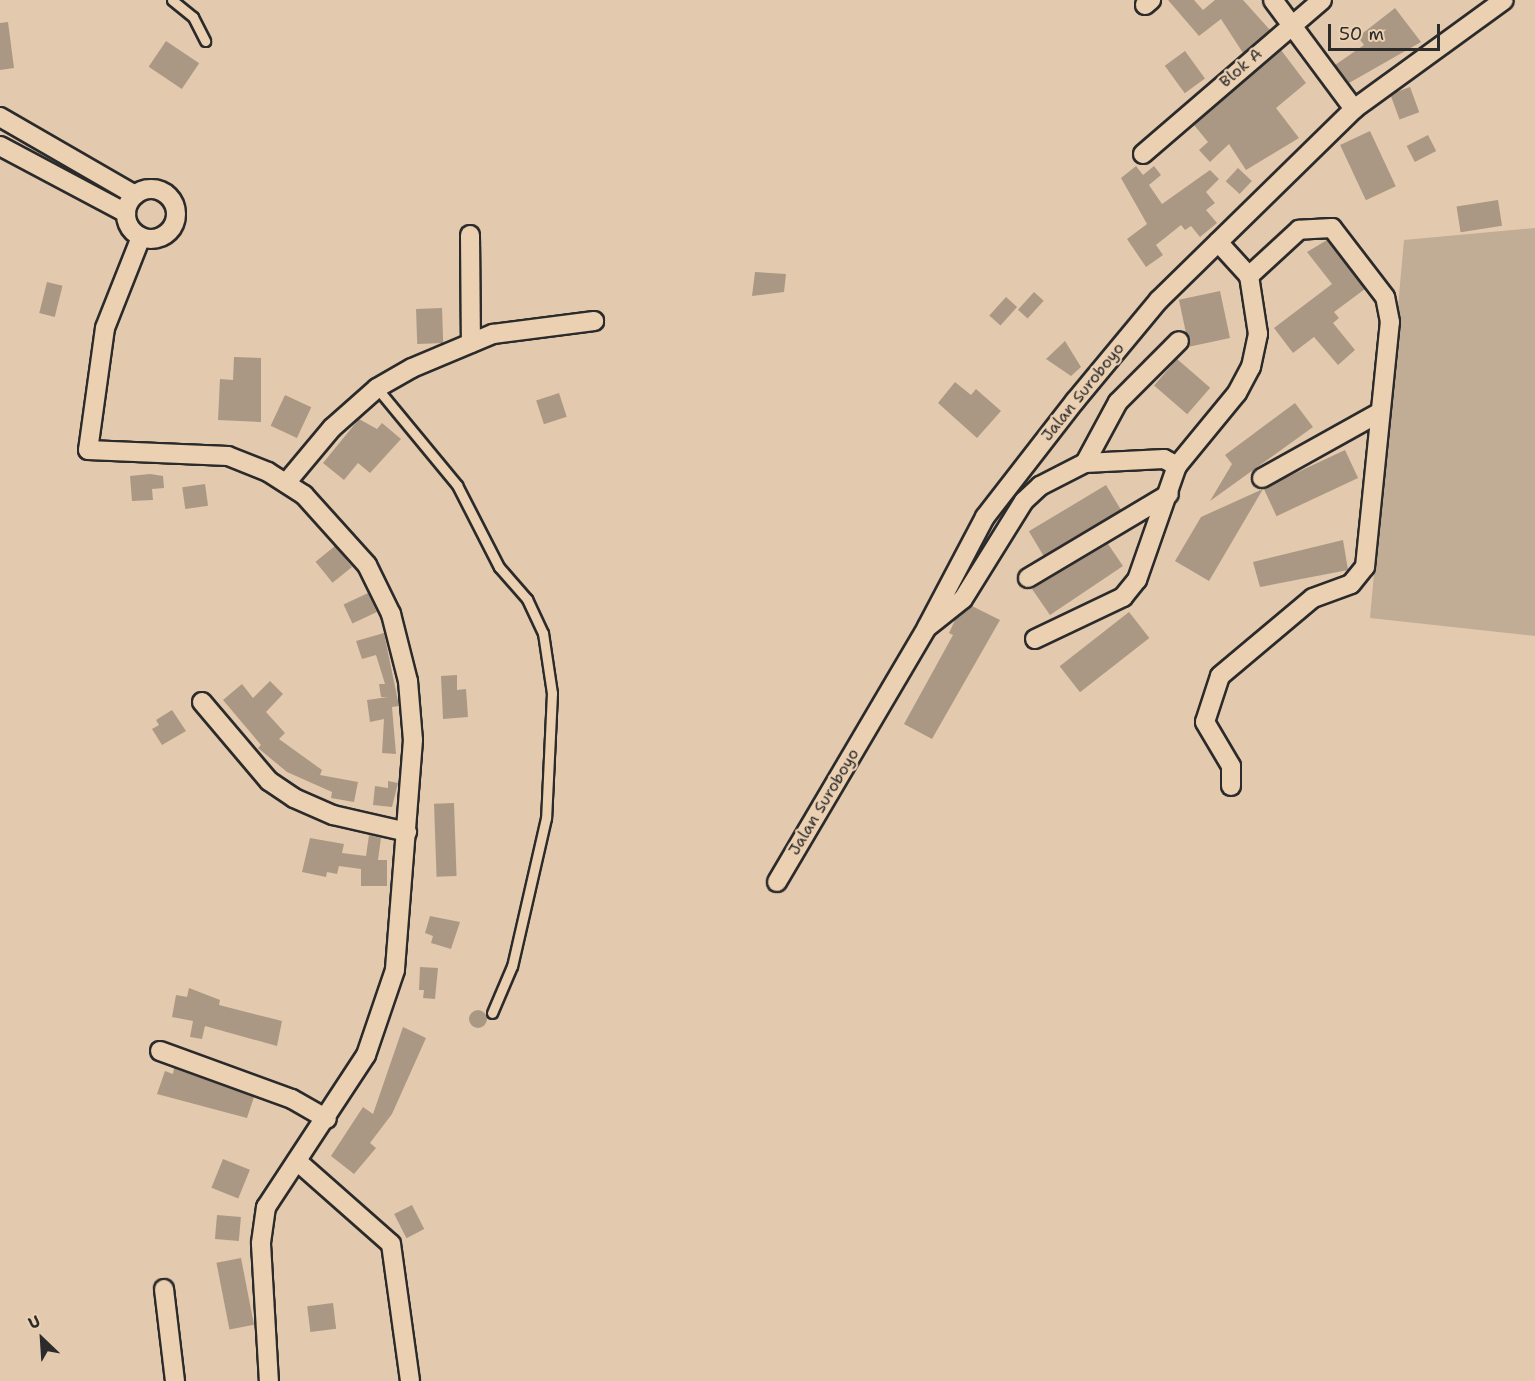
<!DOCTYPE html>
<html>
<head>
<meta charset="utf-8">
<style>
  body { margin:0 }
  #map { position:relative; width:1535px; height:1381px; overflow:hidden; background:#e3c9ad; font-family:"Shantell Sans",sans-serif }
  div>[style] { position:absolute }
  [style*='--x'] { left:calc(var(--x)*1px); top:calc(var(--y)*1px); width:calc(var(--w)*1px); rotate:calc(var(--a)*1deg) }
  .green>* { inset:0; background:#c1ac95 }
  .building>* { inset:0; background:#ab9884; transform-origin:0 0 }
  .round { border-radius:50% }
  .roads { filter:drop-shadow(2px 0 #2b2b2b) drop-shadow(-2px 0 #2b2b2b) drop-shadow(0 2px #2b2b2b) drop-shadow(0 -2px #2b2b2b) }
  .lane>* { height:9px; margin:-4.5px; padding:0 4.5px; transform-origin:4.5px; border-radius:4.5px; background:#ebd0b2 }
  .street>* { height:18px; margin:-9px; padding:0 9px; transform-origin:9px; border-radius:9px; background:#ebd0b2 }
  .street>.ring { margin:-9px; padding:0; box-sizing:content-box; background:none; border:18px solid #ebd0b2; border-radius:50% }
  span { translate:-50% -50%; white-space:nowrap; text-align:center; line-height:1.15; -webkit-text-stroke:4.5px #ebd0b2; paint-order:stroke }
  .street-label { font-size:16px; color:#2b2b2b }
  .north { position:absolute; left:12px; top:1309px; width:60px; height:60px; -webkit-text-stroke:4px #ebd0b2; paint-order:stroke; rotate:335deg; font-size:16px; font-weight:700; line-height:24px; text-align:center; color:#2b2b2b }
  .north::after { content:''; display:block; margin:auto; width:21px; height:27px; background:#2b2b2b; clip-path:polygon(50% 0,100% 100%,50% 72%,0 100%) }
  .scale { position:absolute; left:1328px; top:24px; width:112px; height:27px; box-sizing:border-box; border:3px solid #2b2b2b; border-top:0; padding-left:8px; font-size:18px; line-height:21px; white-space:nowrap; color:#2b2b2b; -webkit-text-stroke:4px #ebd0b2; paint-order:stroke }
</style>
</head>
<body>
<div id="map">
  <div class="green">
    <i style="clip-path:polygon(1535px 228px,1535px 636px,1370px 618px,1404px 240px)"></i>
  </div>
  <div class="building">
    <i style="clip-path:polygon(1168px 0,1194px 0,1203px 10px,1215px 0,1243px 0,1270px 30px,1243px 53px,1221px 19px,1199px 36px)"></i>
    <i style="clip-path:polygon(1395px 8px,1421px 42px,1349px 83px,1335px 65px,1364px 45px,1358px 37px)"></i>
    <i style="clip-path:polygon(8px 22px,14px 68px,0 70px,0 23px)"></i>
    <i style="left:166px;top:41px;width:40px;height:31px;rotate:34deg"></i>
    <i style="clip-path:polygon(1281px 50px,1306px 83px,1276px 108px,1299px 138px,1246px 170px,1229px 144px,1210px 162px,1199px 150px,1208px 142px,1194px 125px)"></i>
    <i style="left:1185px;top:51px;width:34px;height:25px;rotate:54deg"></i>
    <i style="left:1410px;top:87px;width:27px;height:21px;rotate:70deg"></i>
    <i style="left:1370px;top:131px;width:61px;height:33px;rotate:65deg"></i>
    <i style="left:1428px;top:135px;width:18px;height:24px;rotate:63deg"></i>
    <i style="clip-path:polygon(1136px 166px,1143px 175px,1154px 166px,1161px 175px,1149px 185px,1162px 204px,1210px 170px,1219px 179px,1206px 192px,1215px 203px,1206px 210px,1217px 223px,1200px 237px,1191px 226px,1185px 230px,1181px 225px,1156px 245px,1163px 255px,1146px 267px,1127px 239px,1147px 224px,1121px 178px)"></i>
    <i style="left:1238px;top:168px;width:19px;height:18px;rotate:43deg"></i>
    <i style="left:1498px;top:200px;width:26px;height:42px;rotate:81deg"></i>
    <i style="clip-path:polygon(1327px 240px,1365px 289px,1334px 312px,1339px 318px,1333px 323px,1355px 350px,1338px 365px,1314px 337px,1293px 353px,1274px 328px,1332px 284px,1307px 252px)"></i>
    <i style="clip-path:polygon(755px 272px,786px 274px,784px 292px,752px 296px)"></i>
    <i style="left:47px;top:282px;width:16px;height:32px;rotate:14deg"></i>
    <i style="left:1220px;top:291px;width:48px;height:42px;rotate:78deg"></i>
    <i style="left:1034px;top:292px;width:13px;height:24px;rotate:42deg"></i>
    <i style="left:1006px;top:297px;width:15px;height:25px;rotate:42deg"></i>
    <i style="left:442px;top:308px;width:35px;height:26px;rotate:88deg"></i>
    <i style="clip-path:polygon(1065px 341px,1081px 367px,1071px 376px,1046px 359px)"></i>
    <i style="clip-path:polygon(234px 357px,261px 358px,261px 422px,218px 420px,220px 379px,233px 380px)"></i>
    <i style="left:1177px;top:359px;width:44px;height:35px;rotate:41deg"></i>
    <i style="clip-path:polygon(955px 382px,971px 395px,976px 389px,1001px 411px,977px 438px,938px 403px)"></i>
    <i style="left:559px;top:393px;width:25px;height:24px;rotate:72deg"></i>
    <i style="left:285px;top:395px;width:29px;height:34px;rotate:25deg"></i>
    <i style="clip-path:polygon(1295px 403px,1313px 427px,1210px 501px,1232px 464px,1225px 455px)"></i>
    <i style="clip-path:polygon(359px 419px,377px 429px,382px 423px,401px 439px,370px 473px,358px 463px,344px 480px,323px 463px)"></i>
    <i style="left:1345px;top:450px;width:31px;height:90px;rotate:65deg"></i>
    <i style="clip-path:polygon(150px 474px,163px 476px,164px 488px,152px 489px,153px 500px,132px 501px,130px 476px)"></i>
    <i style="left:205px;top:484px;width:22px;height:23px;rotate:82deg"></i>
    <i style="left:1106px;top:485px;width:29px;height:90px;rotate:59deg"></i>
    <i style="clip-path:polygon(1263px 489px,1209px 581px,1175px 561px,1201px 517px)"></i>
    <i style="clip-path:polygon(1343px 540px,1348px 570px,1260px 587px,1253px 562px)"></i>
    <i style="clip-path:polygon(1108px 544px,1123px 566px,1050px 615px,1032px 589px)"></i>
    <i style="left:335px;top:546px;width:27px;height:25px;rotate:51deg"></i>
    <i style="left:368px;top:593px;width:21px;height:27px;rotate:65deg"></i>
    <i style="clip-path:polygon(972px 606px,1000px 620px,932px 739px,904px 724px,953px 635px,949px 633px,955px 620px)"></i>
    <i style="left:1129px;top:612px;width:33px;height:88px;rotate:52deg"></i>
    <i style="clip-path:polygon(384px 633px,399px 706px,392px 707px,396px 754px,382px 753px,384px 719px,370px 722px,367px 700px,388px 697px,381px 697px,379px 684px,385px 684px,376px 655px,362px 659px,356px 641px)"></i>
    <i style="clip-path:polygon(457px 675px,457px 690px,466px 689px,468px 717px,443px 719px,441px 676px)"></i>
    <i style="clip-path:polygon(270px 681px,283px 694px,266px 712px,285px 733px,279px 739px,322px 770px,320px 775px,358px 782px,354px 802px,331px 798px,332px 792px,287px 772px,258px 748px,261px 745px,223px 700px,242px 684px,253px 698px)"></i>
    <i style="clip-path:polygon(172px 710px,186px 731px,162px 745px,152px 729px,159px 725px,156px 720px)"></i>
    <i style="clip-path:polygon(388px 781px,398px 783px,392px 807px,373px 805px,375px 786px,388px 788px)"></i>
    <i style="left:454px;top:803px;width:73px;height:20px;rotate:88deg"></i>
    <i style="clip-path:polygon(369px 835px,381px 838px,378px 860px,387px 860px,387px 886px,361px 886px,361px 869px,339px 866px,337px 874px,327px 872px,326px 877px,302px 872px,310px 838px,344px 844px,342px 853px,366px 856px)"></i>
    <i style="clip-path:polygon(430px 916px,460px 922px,451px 949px,431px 943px,433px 936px,425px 933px)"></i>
    <i style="clip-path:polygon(420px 967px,438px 968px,435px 999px,423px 998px,424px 990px,419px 990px)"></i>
    <i style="clip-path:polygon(189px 988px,220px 1000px,219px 1005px,282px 1021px,277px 1046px,205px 1026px,202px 1039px,190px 1037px,193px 1021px,172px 1017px,176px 995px,187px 997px)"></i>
    <i class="round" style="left:469px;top:1010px;width:18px;height:18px"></i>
    <i style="clip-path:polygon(403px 1027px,426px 1038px,392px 1114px,370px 1143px,376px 1148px,354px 1174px,331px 1156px,363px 1107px,373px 1114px)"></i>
    <i style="clip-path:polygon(174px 1068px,254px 1097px,247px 1118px,157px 1094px,165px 1071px,173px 1074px)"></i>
    <i style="left:223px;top:1159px;width:29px;height:31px;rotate:22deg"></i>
    <i style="left:412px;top:1205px;width:27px;height:20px;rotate:63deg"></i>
    <i style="left:217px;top:1215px;width:24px;height:24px;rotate:5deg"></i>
    <i style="left:241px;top:1258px;width:68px;height:25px;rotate:79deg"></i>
    <i style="left:333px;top:1303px;width:26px;height:26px;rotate:83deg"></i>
  </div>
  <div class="roads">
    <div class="lane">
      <i style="--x:172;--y:0;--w:27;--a:39"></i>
      <i style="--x:193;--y:17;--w:27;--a:63"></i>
      <i style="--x:377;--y:388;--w:126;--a:50.5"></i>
      <i style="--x:457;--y:485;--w:92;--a:62.9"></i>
      <i style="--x:499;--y:567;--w:43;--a:48.8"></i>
      <i style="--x:527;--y:599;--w:38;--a:65"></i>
      <i style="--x:543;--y:633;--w:61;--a:81.5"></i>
      <i style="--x:552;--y:693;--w:125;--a:92.7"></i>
      <i style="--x:546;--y:818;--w:152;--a:102.9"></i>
      <i style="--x:512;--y:966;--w:51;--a:113.1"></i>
    </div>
    <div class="street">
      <i style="--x:1273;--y:0;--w:136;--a:53.4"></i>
      <i style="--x:1145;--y:5;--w:8;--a:-40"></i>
      <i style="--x:0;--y:117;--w:156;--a:30"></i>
      <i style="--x:0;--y:146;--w:143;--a:28"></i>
      <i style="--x:1143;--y:154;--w:236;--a:-40.7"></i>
      <i class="ring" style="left:126px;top:189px;width:32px;height:32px"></i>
      <i style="--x:470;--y:235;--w:108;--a:89.5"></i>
      <i style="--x:141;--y:237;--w:98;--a:111.6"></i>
      <i style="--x:105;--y:328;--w:123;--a:97.9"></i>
      <i style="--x:88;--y:450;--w:140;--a:2.5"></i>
      <i style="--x:228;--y:456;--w:43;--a:21.8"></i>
      <i style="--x:268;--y:472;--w:43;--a:32.6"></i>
      <i style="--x:304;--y:495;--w:94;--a:48"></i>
      <i style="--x:367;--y:565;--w:55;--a:63.9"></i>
      <i style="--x:391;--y:614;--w:69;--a:75.8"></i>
      <i style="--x:408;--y:681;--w:59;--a:85.2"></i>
      <i style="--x:413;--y:740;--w:231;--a:94.5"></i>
      <i style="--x:395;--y:970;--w:90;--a:108.8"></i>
      <i style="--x:366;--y:1055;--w:182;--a:123.3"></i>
      <i style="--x:266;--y:1207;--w:37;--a:98"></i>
      <i style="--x:261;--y:1244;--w:137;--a:86.7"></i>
      <i style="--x:1085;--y:463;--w:69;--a:-61.6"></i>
      <i style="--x:1118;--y:402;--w:86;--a:-45"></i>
      <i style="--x:1262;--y:478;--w:134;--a:-29.1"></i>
      <i style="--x:286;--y:483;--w:72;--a:-50.1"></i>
      <i style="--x:332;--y:428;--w:60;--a:-41.6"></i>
      <i style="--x:377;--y:388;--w:40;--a:-29.7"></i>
      <i style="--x:412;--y:368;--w:88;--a:-22.8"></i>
      <i style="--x:493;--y:334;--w:102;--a:-7.3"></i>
      <i style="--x:1028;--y:578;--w:164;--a:-30.8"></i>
      <i style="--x:929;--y:626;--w:43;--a:-38.5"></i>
      <i style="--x:963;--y:599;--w:115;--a:-58.1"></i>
      <i style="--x:1024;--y:501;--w:22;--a:-43"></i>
      <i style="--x:1040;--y:486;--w:51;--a:-27.1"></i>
      <i style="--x:1085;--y:463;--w:79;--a:-2.9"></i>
      <i style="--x:1164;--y:459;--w:15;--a:28"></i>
      <i style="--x:1035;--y:639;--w:98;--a:-25.5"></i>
      <i style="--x:1123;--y:597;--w:22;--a:-51"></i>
      <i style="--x:1137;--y:580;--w:121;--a:-70.7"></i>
      <i style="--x:1177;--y:466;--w:94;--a:-50.6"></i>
      <i style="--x:1237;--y:393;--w:30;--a:-62"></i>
      <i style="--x:1251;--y:367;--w:34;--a:-78"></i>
      <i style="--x:1258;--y:334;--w:59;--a:-98.8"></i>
      <i style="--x:1249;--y:276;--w:46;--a:-132.4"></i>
      <i style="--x:202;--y:702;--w:104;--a:49.7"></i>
      <i style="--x:269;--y:781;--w:30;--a:34"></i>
      <i style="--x:294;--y:798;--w:43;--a:23.6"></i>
      <i style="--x:333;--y:815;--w:76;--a:12.9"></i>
      <i style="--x:1231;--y:786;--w:20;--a:-90"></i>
      <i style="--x:1231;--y:766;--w:51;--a:-120.6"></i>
      <i style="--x:1205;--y:722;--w:48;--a:-71.9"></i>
      <i style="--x:1220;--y:676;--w:121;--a:-40"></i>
      <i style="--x:1313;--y:598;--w:40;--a:-20.2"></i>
      <i style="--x:1351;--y:584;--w:22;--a:-51"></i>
      <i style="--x:1365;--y:567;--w:246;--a:-84.2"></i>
      <i style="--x:1390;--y:322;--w:25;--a:-101"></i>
      <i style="--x:1385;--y:297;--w:87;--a:-127.5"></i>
      <i style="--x:1332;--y:228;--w:33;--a:177"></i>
      <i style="--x:1299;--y:230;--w:68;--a:137.4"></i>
      <i style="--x:777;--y:882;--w:296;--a:-59.5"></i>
      <i style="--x:927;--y:627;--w:124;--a:-62.2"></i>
      <i style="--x:985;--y:517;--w:147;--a:-52.2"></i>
      <i style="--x:1075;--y:401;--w:131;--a:-50.3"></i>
      <i style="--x:1159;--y:300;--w:273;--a:-44.4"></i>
      <i style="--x:1354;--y:109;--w:185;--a:-36"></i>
      <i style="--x:160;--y:1051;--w:140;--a:20"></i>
      <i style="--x:292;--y:1099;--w:40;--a:29.7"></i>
      <i style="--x:297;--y:1161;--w:125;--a:41.4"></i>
      <i style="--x:391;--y:1244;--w:138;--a:82.1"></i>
      <i style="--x:164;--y:1289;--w:93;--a:83.2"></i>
    </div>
  </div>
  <div class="street-label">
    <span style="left:1241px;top:68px;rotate:-41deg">Blok A</span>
    <span style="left:1083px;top:392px;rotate:-51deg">Jalan Suroboyo</span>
    <span style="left:824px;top:802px;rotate:-59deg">Jalan Suroboyo</span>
  </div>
  <div class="north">U</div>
  <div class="scale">50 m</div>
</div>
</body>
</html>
